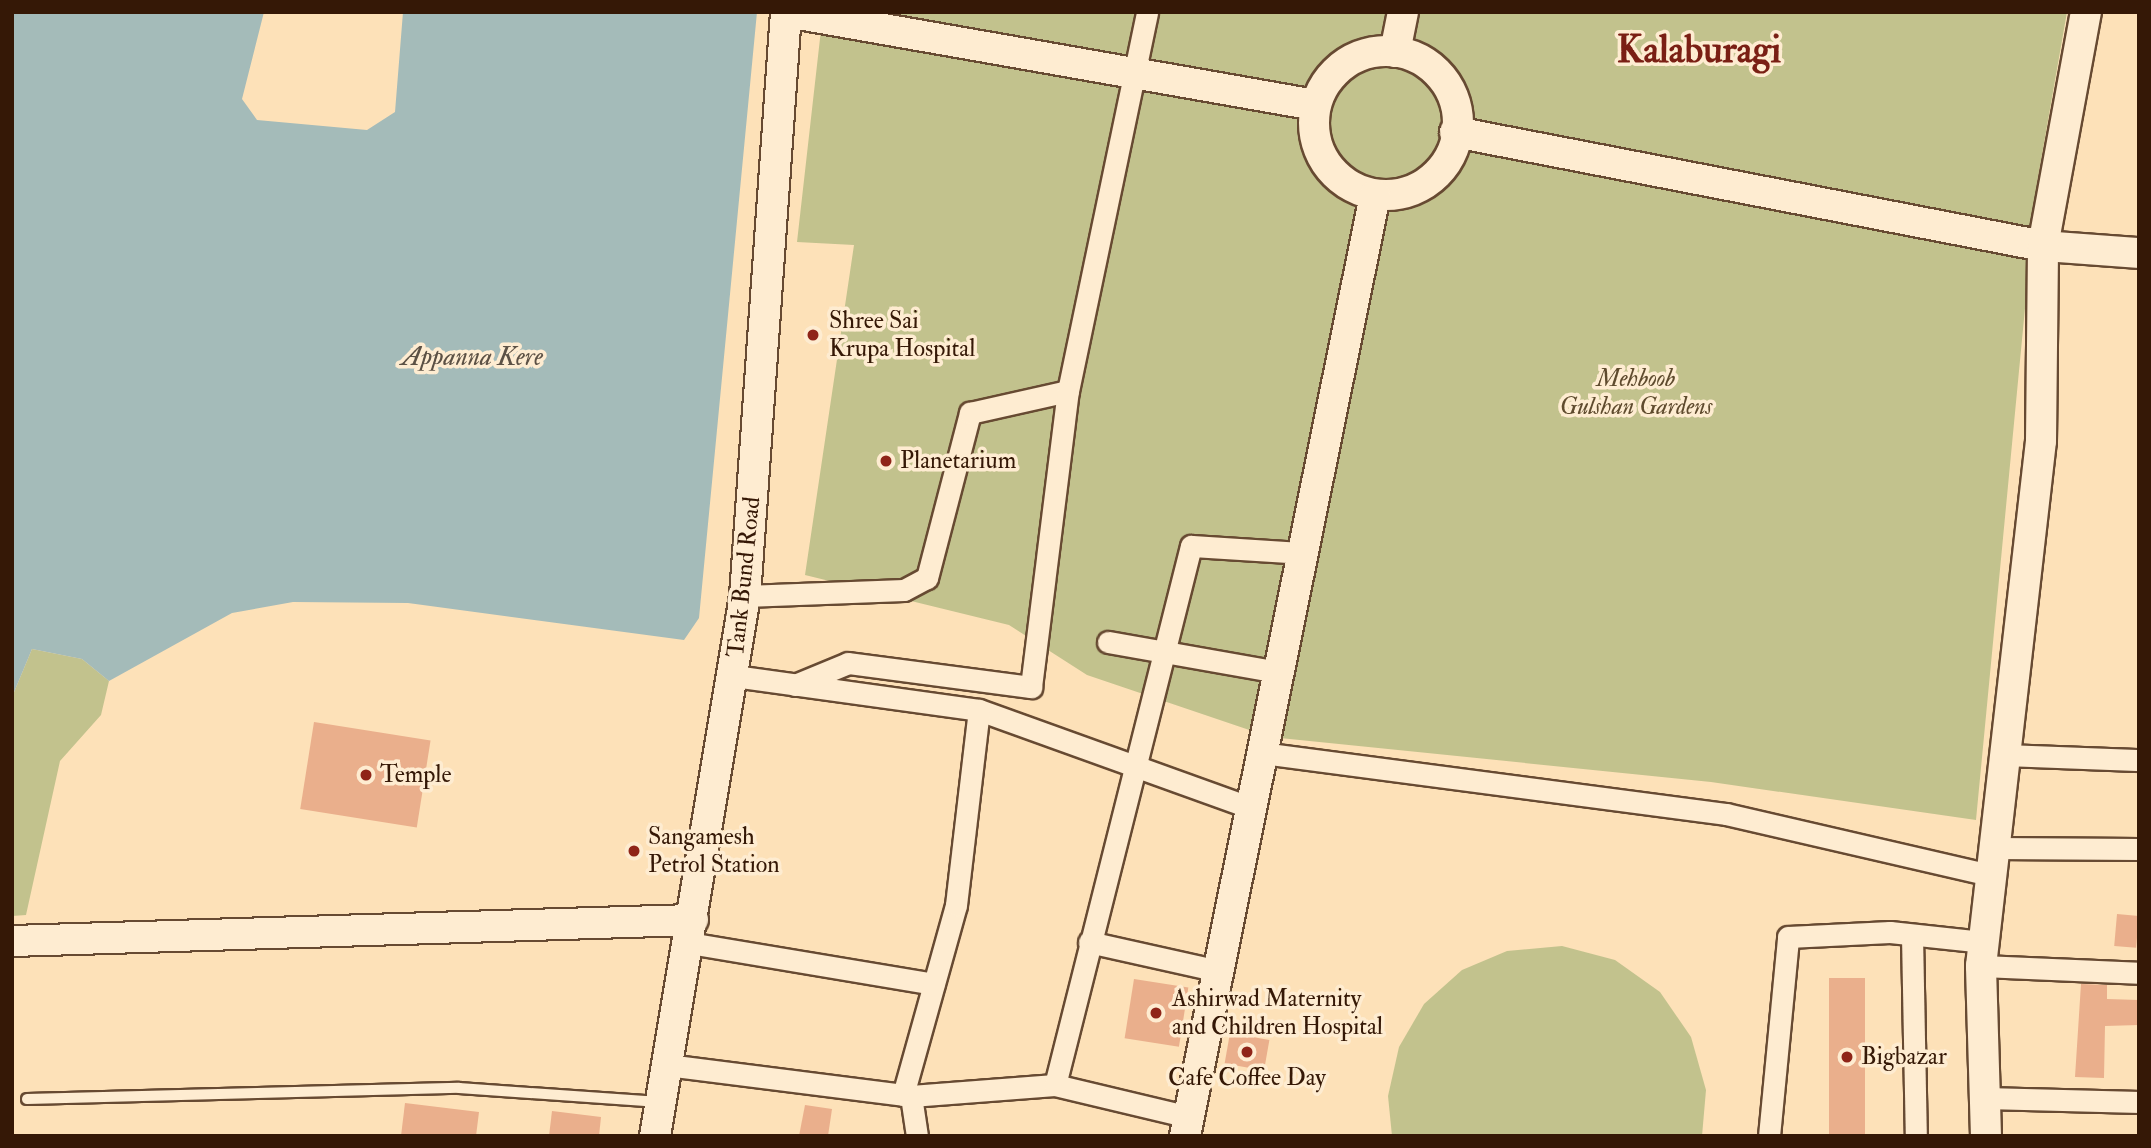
<!DOCTYPE html>
<html>
<head>
<meta charset="utf-8">
<style>
  body { margin:0 }
  #map { position:relative; width:2151px; height:1148px; overflow:hidden; background:#fde1b8; font-family:"IM FELL Double Pica",serif }
  div>[style] { position:absolute }
  [style*='--x'] { left:calc(var(--x)*1px); top:calc(var(--y)*1px); width:calc(var(--w)*1px); rotate:calc(var(--a)*1deg) }
  .green>* { inset:0; background:#c2c28d }
  .water>* { inset:0; background:#a4bbb9 }
  .building>* { inset:0; background:#eaaf8c; transform-origin:0 0 }
  .roads { filter:drop-shadow(2px 0 #674a32) drop-shadow(-2px 0 #674a32) drop-shadow(0 2px #674a32) drop-shadow(0 -2px #674a32) }
  .lane>* { height:10px; margin:-5px; padding:0 5px; transform-origin:5px; border-radius:5px; background:#feecd1 }
  .street>* { height:21px; margin:-10.5px; padding:0 10.5px; transform-origin:10.5px; border-radius:10.5px; background:#feecd1 }
  .secondary>* { height:30px; margin:-15px; padding:0 15px; transform-origin:15px; border-radius:15px; background:#feecd1 }
  .secondary>.ring { margin:-15px; padding:0; box-sizing:content-box; background:none; border:30px solid #feecd1; border-radius:50% }
  .dots>* { width:19px; height:19px; translate:-50% -50%; box-sizing:border-box; border:4px solid #feecd1; border-radius:50% }
  span { translate:-50% -50%; white-space:nowrap; text-align:center; line-height:1.15; -webkit-text-stroke:7px #feecd1; paint-order:stroke }
  .poi-label { font-size:24px; color:#351806 }
  .left { translate:0 -50%; text-align:left }
  .park-label { font-size:24px; color:#5f4b2e; font-style:italic }
  .street-label { font-size:24px; color:#351806 }
  .water-label { font-size:26px; color:#5c5145; font-style:italic }
  .town-label { font-size:38px; color:#7a1f14; font-weight:700 }
  .frame { position:absolute; inset:0; border:14px solid #351806; pointer-events:none }
</style>
</head>
<body>
<div id="map">
  <div class="green">
    <i style="clip-path:polygon(823px 12px,2067px 12px,2037px 183px,1976px 820px,1711px 782px,1270px 737px,1087px 675px,1009px 625px,805px 575px,854px 245px,797px 242px)"></i>
    <i style="clip-path:polygon(32px 649px,82px 659px,109px 681px,101px 715px,60px 761px,26px 915px,12px 916px,12px 697px)"></i>
    <i style="clip-path:polygon(1562px 946px,1615px 960px,1660px 992px,1691px 1037px,1706px 1090px,1702px 1136px,1392px 1136px,1388px 1096px,1399px 1047px,1424px 1004px,1462px 970px,1507px 951px)"></i>
  </div>
  <div class="water">
    <i style="clip-path:polygon(12px 12px,264px 12px,242px 99px,257px 120px,367px 130px,395px 112px,403px 12px,757px 12px,699px 618px,684px 640px,408px 603px,293px 602px,232px 613px,109px 681px,82px 659px,32px 649px,12px 697px)"></i>
  </div>
  <div class="building">
    <i style="left:314px;top:722px;width:118px;height:88px;rotate:9deg"></i>
    <i style="left:2117px;top:914px;width:22px;height:32px;rotate:5deg"></i>
    <i style="left:1865px;top:978px;width:158px;height:36px;rotate:90deg"></i>
    <i style="left:1134px;top:979px;width:55px;height:60px;rotate:9deg"></i>
    <i style="clip-path:polygon(2081px 984px,2107px 985px,2107px 999px,2139px 1000px,2139px 1025px,2105px 1026px,2104px 1078px,2075px 1077px)"></i>
    <i style="left:1230px;top:1033px;width:40px;height:31px;rotate:10deg"></i>
    <i style="clip-path:polygon(405px 1103px,479px 1112px,476px 1136px,401px 1136px)"></i>
    <i style="clip-path:polygon(805px 1105px,832px 1109px,828px 1136px,799px 1136px)"></i>
    <i style="clip-path:polygon(552px 1111px,601px 1117px,599px 1136px,549px 1136px)"></i>
  </div>
  <div class="roads">
    <div class="lane">
      <i style="--x:27;--y:1099;--w:432;--a:-1.5"></i>
      <i style="--x:459;--y:1088;--w:201;--a:4"></i>
    </div>
    <div class="street">
      <i style="--x:745;--y:596;--w:159;--a:-2.2"></i>
      <i style="--x:904;--y:590;--w:26;--a:-28"></i>
      <i style="--x:927;--y:578;--w:171;--a:-75.4"></i>
      <i style="--x:970;--y:413;--w:100;--a:-12.7"></i>
      <i style="--x:1068;--y:391;--w:387;--a:-78.2"></i>
      <i style="--x:1108;--y:642;--w:173;--a:10"></i>
      <i style="--x:734;--y:676;--w:247;--a:7.9"></i>
      <i style="--x:979;--y:710;--w:289;--a:19.8"></i>
      <i style="--x:795;--y:685;--w:57;--a:-22.5"></i>
      <i style="--x:848;--y:663;--w:185;--a:7.5"></i>
      <i style="--x:1031;--y:687;--w:298;--a:-82.9"></i>
      <i style="--x:1262;--y:753;--w:468;--a:7.5"></i>
      <i style="--x:1726;--y:814;--w:272;--a:13"></i>
      <i style="--x:2002;--y:755;--w:137;--a:2.1"></i>
      <i style="--x:1994;--y:848;--w:145;--a:0.4"></i>
      <i style="--x:1912;--y:935;--w:201;--a:88.9"></i>
      <i style="--x:1089;--y:942;--w:133;--a:12.6"></i>
      <i style="--x:689;--y:943;--w:248;--a:9.5"></i>
      <i style="--x:1981;--y:966;--w:158;--a:2.5"></i>
      <i style="--x:667;--y:1065;--w:246;--a:7.2"></i>
      <i style="--x:911;--y:1096;--w:144;--a:-4.4"></i>
      <i style="--x:1055;--y:1085;--w:556;--a:-75.84"></i>
      <i style="--x:1191;--y:546;--w:111;--a:3.6"></i>
      <i style="--x:1055;--y:1085;--w:138;--a:13.4"></i>
      <i style="--x:903;--y:1095;--w:197;--a:-74.4"></i>
      <i style="--x:956;--y:905;--w:196;--a:-83.3"></i>
      <i style="--x:911;--y:1096;--w:40;--a:81.5"></i>
      <i style="--x:1986;--y:1098;--w:153;--a:1.5"></i>
      <i style="--x:1769;--y:1136;--w:200;--a:-84.5"></i>
      <i style="--x:1788;--y:937;--w:102;--a:-2.8"></i>
      <i style="--x:1890;--y:932;--w:95;--a:6.1"></i>
    </div>
    <div class="secondary">
      <i style="--x:787;--y:12;--w:536;--a:9.99"></i>
      <i class="ring" style="left:1314px;top:51px;width:114px;height:114px"></i>
      <i style="--x:1395;--y:52;--w:41;--a:-78.7"></i>
      <i style="--x:1455;--y:132;--w:599;--a:10.97"></i>
      <i style="--x:2043;--y:246;--w:96;--a:4.2"></i>
      <i style="--x:12;--y:941;--w:681;--a:-1.77"></i>
      <i style="--x:655;--y:1136;--w:547;--a:-80.54"></i>
      <i style="--x:745;--y:596;--w:585;--a:-85.98"></i>
      <i style="--x:1185;--y:1136;--w:960;--a:-78.58"></i>
      <i style="--x:1986;--y:1136;--w:170;--a:-91.7"></i>
      <i style="--x:1981;--y:966;--w:528;--a:-83.48"></i>
      <i style="--x:2041;--y:441;--w:195;--a:-89.4"></i>
      <i style="--x:2043;--y:246;--w:238;--a:-79.6"></i>
    </div>
  </div>
  <div class="dots">
    <i style="left:813px;top:335px;background:#8f2418"></i>
    <i style="left:886px;top:461px;background:#8f2418"></i>
    <i style="left:366px;top:775px;background:#8f2418"></i>
    <i style="left:634px;top:851px;background:#8f2418"></i>
    <i style="left:1156px;top:1013px;background:#8f2418"></i>
    <i style="left:1247px;top:1052px;background:#8f2418"></i>
    <i style="left:1847px;top:1057px;background:#8f2418"></i>
  </div>
  <div class="poi-label">
    <span class="left" style="left:829px;top:335px">Shree Sai<br>Krupa Hospital</span>
    <span class="left" style="left:900px;top:461px">Planetarium</span>
    <span class="left" style="left:380px;top:775px">Temple</span>
    <span class="left" style="left:648px;top:851px">Sangamesh<br>Petrol Station</span>
    <span class="left" style="left:1172px;top:1013px">Ashirwad Maternity<br>and Children Hospital</span>
    <span class="left" style="left:1861px;top:1057px">Bigbazar</span>
    <span style="left:1247px;top:1078px">Cafe Coffee Day</span>
  </div>
  <div class="park-label">
    <span style="left:1636px;top:393px">Mehboob<br>Gulshan Gardens</span>
  </div>
  <div class="street-label">
    <span style="left:744px;top:577px;rotate:-84deg">Tank Bund Road</span>
  </div>
  <div class="water-label">
    <span style="left:472px;top:358px">Appanna Kere</span>
  </div>
  <div class="town-label">
    <span style="left:1699px;top:51px">Kalaburagi</span>
  </div>
  <div class="frame"></div>
</div>
</body>
</html>
